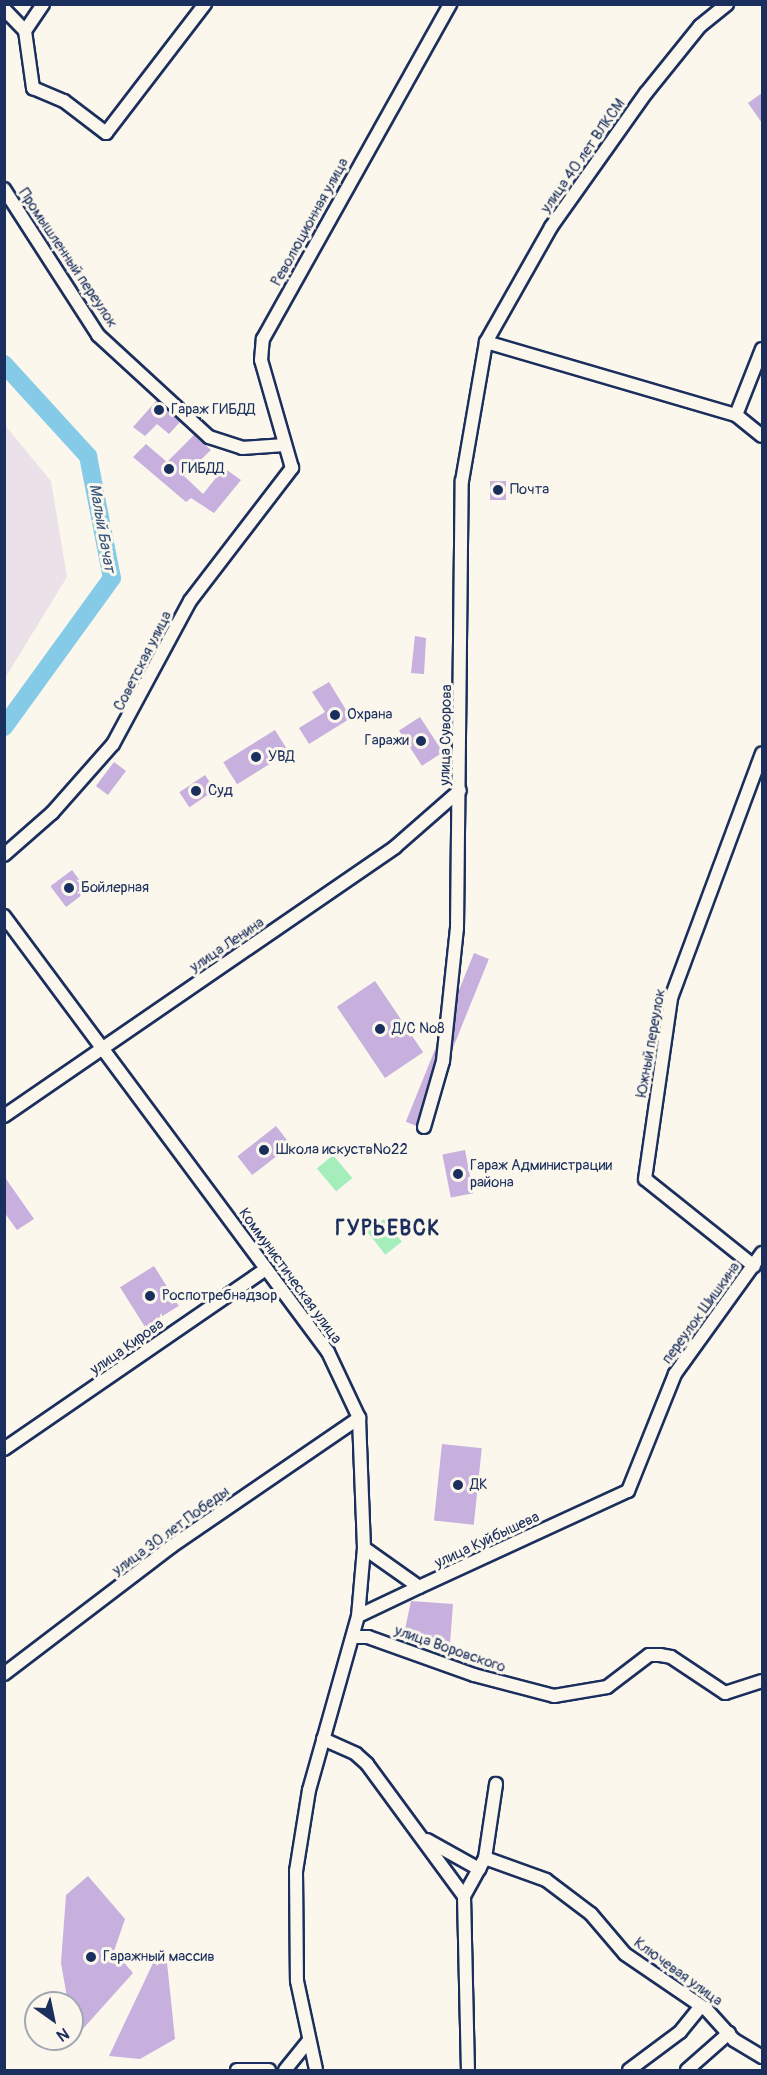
<!DOCTYPE html>
<html>
<head>
<meta charset="utf-8">
<style>
  body { margin:0 }
  #map { position:relative; width:767px; height:2075px; overflow:hidden; background:#fbf7ec; font-family:Pangolin,sans-serif }
  div>[style] { position:absolute }
  [style*='--x'] { left:calc(var(--x)*1px); top:calc(var(--y)*1px); width:calc(var(--w)*1px); rotate:calc(var(--a)*1deg) }
  .built>* { inset:0; background:#ebe1e8 }
  .green>* { inset:0; background:#a5eebc; transform-origin:0 0 }
  .river>* { height:18px; margin:-9px; padding:0 9px; transform-origin:9px; border-radius:9px; background:#85cbe7 }
  .building>* { inset:0; background:#c7afde; transform-origin:0 0 }
  .roads { filter:drop-shadow(2px 0 #1b2f5e) drop-shadow(-2px 0 #1b2f5e) drop-shadow(0 2px #1b2f5e) drop-shadow(0 -2px #1b2f5e) }
  .minor>* { height:12px; margin:-6px; padding:0 6px; transform-origin:6px; border-radius:6px; background:#fbf7ec }
  .rail>* { height:3px; margin:-1.5px; padding:0 1.5px; transform-origin:1.5px; border-radius:1.5px; background:#1b2f5e }
  .dots>* { width:16px; height:16px; translate:-50% -50%; box-sizing:border-box; border:3px solid #fbf7ec; border-radius:50% }
  span { translate:-50% -50%; white-space:nowrap; text-align:center; line-height:1.15; -webkit-text-stroke:6px #fbf7ec; paint-order:stroke }
  .street-label { font-size:15px; color:#1b2f5e }
  .poi-label { font-size:15px; color:#1b2f5e }
  .left { translate:0 -50%; text-align:left }
  .right { translate:-100% -50%; text-align:right }
  .water-label { font-size:16px; color:#365680; font-style:italic }
  .district-label { font-size:21px; color:#1b2f5e; font-weight:700; letter-spacing:1.5px }
  .frame { position:absolute; inset:0; border:6px solid #1b2f5e; pointer-events:none }
  .north { position:absolute; left:24px; top:1991px; width:60px; height:60px; box-sizing:border-box; background:#fbf7ec; border:2px solid #a1a7b3; border-radius:50%; rotate:147deg; font-size:16px; font-weight:700; line-height:24px; text-align:center; color:#1b2f5e }
  .north::after { content:''; display:block; margin:auto; width:21px; height:27px; background:#1b2f5e; clip-path:polygon(50% 0,100% 100%,50% 72%,0 100%) }
</style>
</head>
<body>
<div id="map">
  <div class="built">
    <i style="clip-path:polygon(4px 424px,51px 481px,67px 577px,5px 678px)"></i>
  </div>
  <div class="green">
    <i style="left:333px;top:1155px;width:30px;height:21px;rotate:50deg"></i>
    <i style="left:384px;top:1219px;width:29px;height:21px;rotate:52deg"></i>
  </div>
  <div class="river">
    <i style="--x:4;--y:364;--w:125;--a:47.6"></i>
    <i style="--x:88;--y:456;--w:124;--a:78.9"></i>
    <i style="--x:112;--y:578;--w:184;--a:125.9"></i>
  </div>
  <div class="building">
    <i style="clip-path:polygon(762px 93px,762px 123px,748px 103px)"></i>
    <i style="clip-path:polygon(157px 400px,180px 422px,169px 434px,157px 424px,145px 436px,133px 427px)"></i>
    <i style="clip-path:polygon(194px 435px,211px 450px,184px 476px,203px 494px,224px 468px,241px 480px,214px 513px,191px 498px,186px 502px,133px 457px,146px 444px,167px 462px)"></i>
    <i style="left:490px;top:481px;width:16px;height:19px"></i>
    <i style="clip-path:polygon(415px 636px,426px 638px,424px 674px,411px 673px)"></i>
    <i style="clip-path:polygon(329px 682px,351px 718px,309px 744px,299px 728px,325px 712px,312px 692px)"></i>
    <i style="left:420px;top:717px;width:42px;height:25px;rotate:57deg"></i>
    <i style="left:275px;top:730px;width:26px;height:61px;rotate:58deg"></i>
    <i style="left:114px;top:762px;width:15px;height:30px;rotate:37deg"></i>
    <i style="left:205px;top:775px;width:18px;height:31px;rotate:56deg"></i>
    <i style="left:72px;top:870px;width:26px;height:27px;rotate:53deg"></i>
    <i style="left:474px;top:953px;width:16px;height:182px;rotate:22deg"></i>
    <i style="left:375px;top:981px;width:86px;height:46px;rotate:56deg"></i>
    <i style="left:276px;top:1126px;width:24px;height:49px;rotate:52deg"></i>
    <i style="left:465px;top:1150px;width:44px;height:23px;rotate:79deg"></i>
    <i style="clip-path:polygon(4px 1176px,34px 1219px,17px 1230px,4px 1212px)"></i>
    <i style="left:154px;top:1266px;width:47px;height:40px;rotate:58deg"></i>
    <i style="left:442px;top:1444px;width:40px;height:77px;rotate:6deg"></i>
    <i style="clip-path:polygon(411px 1601px,453px 1604px,450px 1644px,403px 1639px)"></i>
    <i style="clip-path:polygon(88px 1876px,125px 1919px,114px 1951px,133px 1973px,72px 2041px,72px 2003px,68px 2003px,61px 1963px,66px 1895px)"></i>
    <i style="clip-path:polygon(155px 1959px,167px 1963px,175px 2039px,140px 2059px,109px 2056px)"></i>
  </div>
  <div class="roads">
    <div class="minor">
      <i style="--x:4;--y:9;--w:30;--a:46"></i>
      <i style="--x:25;--y:31;--w:58;--a:82"></i>
      <i style="--x:33;--y:88;--w:34;--a:23"></i>
      <i style="--x:64;--y:101;--w:53;--a:37.3"></i>
      <i style="--x:106;--y:133;--w:163;--a:-52.5"></i>
      <i style="--x:25;--y:31;--w:32;--a:-56"></i>
      <i style="--x:4;--y:189;--w:174;--a:57.2"></i>
      <i style="--x:98;--y:335;--w:151;--a:42.6"></i>
      <i style="--x:209;--y:437;--w:35;--a:18"></i>
      <i style="--x:242;--y:448;--w:43;--a:-4"></i>
      <i style="--x:486;--y:342;--w:260;--a:16.3"></i>
      <i style="--x:736;--y:415;--w:33;--a:39"></i>
      <i style="--x:736;--y:415;--w:71;--a:-68.5"></i>
      <i style="--x:4;--y:855;--w:64;--a:-41.2"></i>
      <i style="--x:52;--y:813;--w:92;--a:-48.5"></i>
      <i style="--x:113;--y:744;--w:162;--a:-61.7"></i>
      <i style="--x:190;--y:601;--w:168;--a:-52.5"></i>
      <i style="--x:292;--y:468;--w:112;--a:-106"></i>
      <i style="--x:261;--y:360;--w:21;--a:-85"></i>
      <i style="--x:263;--y:339;--w:384;--a:-60.8"></i>
      <i style="--x:4;--y:916;--w:543;--a:53.38"></i>
      <i style="--x:328;--y:1352;--w:73;--a:64.8"></i>
      <i style="--x:359;--y:1418;--w:130;--a:87.8"></i>
      <i style="--x:364;--y:1548;--w:68;--a:95"></i>
      <i style="--x:358;--y:1616;--w:181;--a:105.7"></i>
      <i style="--x:309;--y:1790;--w:82;--a:99.1"></i>
      <i style="--x:296;--y:1871;--w:110;--a:89.5"></i>
      <i style="--x:297;--y:1981;--w:91;--a:77.9"></i>
      <i style="--x:4;--y:1116;--w:475;--a:-34.5"></i>
      <i style="--x:395;--y:847;--w:86;--a:-41.2"></i>
      <i style="--x:424;--y:1127;--w:69;--a:-73.9"></i>
      <i style="--x:443;--y:1061;--w:134;--a:-84"></i>
      <i style="--x:457;--y:928;--w:447;--a:-89.4"></i>
      <i style="--x:462;--y:481;--w:141;--a:-80.2"></i>
      <i style="--x:486;--y:342;--w:132;--a:-60.5"></i>
      <i style="--x:551;--y:227;--w:164;--a:-54.7"></i>
      <i style="--x:646;--y:93;--w:86;--a:-51.1"></i>
      <i style="--x:700;--y:26;--w:35;--a:-39"></i>
      <i style="--x:754;--y:1266;--w:139;--a:-141.4"></i>
      <i style="--x:645;--y:1179;--w:183;--a:-81.8"></i>
      <i style="--x:671;--y:998;--w:261;--a:-69.6"></i>
      <i style="--x:4;--y:1449;--w:318;--a:-34.5"></i>
      <i style="--x:364;--y:1548;--w:67;--a:35.3"></i>
      <i style="--x:419;--y:1587;--w:230;--a:-24.7"></i>
      <i style="--x:628;--y:1491;--w:126;--a:-68.1"></i>
      <i style="--x:675;--y:1374;--w:149;--a:-54.3"></i>
      <i style="--x:358;--y:1616;--w:68;--a:-25.4"></i>
      <i style="--x:353;--y:1637;--w:15;--a:0"></i>
      <i style="--x:368;--y:1637;--w:113;--a:19.7"></i>
      <i style="--x:474;--y:1675;--w:83;--a:14.7"></i>
      <i style="--x:554;--y:1696;--w:54;--a:-9.6"></i>
      <i style="--x:607;--y:1687;--w:53;--a:-37.3"></i>
      <i style="--x:649;--y:1655;--w:11;--a:0"></i>
      <i style="--x:660;--y:1655;--w:11;--a:10"></i>
      <i style="--x:671;--y:1657;--w:65;--a:33.7"></i>
      <i style="--x:725;--y:1693;--w:39;--a:-18"></i>
      <i style="--x:4;--y:1674;--w:211;--a:-37.3"></i>
      <i style="--x:172;--y:1546;--w:227;--a:-34.4"></i>
      <i style="--x:323;--y:1739;--w:36;--a:24"></i>
      <i style="--x:356;--y:1754;--w:15;--a:42"></i>
      <i style="--x:367;--y:1764;--w:164;--a:53.7"></i>
      <i style="--x:464;--y:1896;--w:174;--a:88.7"></i>
      <i style="--x:427;--y:1840;--w:60;--a:29.1"></i>
      <i style="--x:485;--y:1858;--w:65;--a:19.8"></i>
      <i style="--x:546;--y:1880;--w:56;--a:37.1"></i>
      <i style="--x:591;--y:1914;--w:52;--a:49.6"></i>
      <i style="--x:625;--y:1954;--w:99;--a:34.3"></i>
      <i style="--x:707;--y:2010;--w:40;--a:48"></i>
      <i style="--x:734;--y:2040;--w:33;--a:31"></i>
      <i style="--x:464;--y:1896;--w:43;--a:-61.1"></i>
      <i style="--x:485;--y:1858;--w:75;--a:-81.5"></i>
      <i style="--x:237;--y:2070;--w:32;--a:0"></i>
      <i style="--x:285;--y:2070;--w:36;--a:-51"></i>
      <i style="--x:629;--y:2070;--w:64;--a:-36.7"></i>
      <i style="--x:680;--y:2032;--w:33;--a:-51"></i>
      <i style="--x:687;--y:2070;--w:56;--a:-41.4"></i>
    </div>
  </div>
  <div class="rail">
    <i style="--x:4;--y:558;--w:15;--a:90"></i>
  </div>
  <div class="dots">
    <i style="left:159px;top:410px;background:#1b2f5e"></i>
    <i style="left:169px;top:469px;background:#1b2f5e"></i>
    <i style="left:498px;top:490px;background:#1b2f5e"></i>
    <i style="left:335px;top:715px;background:#1b2f5e"></i>
    <i style="left:421px;top:741px;background:#1b2f5e"></i>
    <i style="left:256px;top:757px;background:#1b2f5e"></i>
    <i style="left:196px;top:791px;background:#1b2f5e"></i>
    <i style="left:69px;top:888px;background:#1b2f5e"></i>
    <i style="left:380px;top:1029px;background:#1b2f5e"></i>
    <i style="left:264px;top:1150px;background:#1b2f5e"></i>
    <i style="left:458px;top:1174px;background:#1b2f5e"></i>
    <i style="left:150px;top:1296px;background:#1b2f5e"></i>
    <i style="left:458px;top:1485px;background:#1b2f5e"></i>
    <i style="left:91px;top:1957px;background:#1b2f5e"></i>
  </div>
  <div class="street-label">
    <span style="left:583px;top:156px;rotate:-55deg">улица 40 лет ВЛКСМ</span>
    <span style="left:310px;top:222px;rotate:-61deg">Революционная улица</span>
    <span style="left:68px;top:258px;rotate:56deg">Промышленный переулок</span>
    <span style="left:143px;top:661px;rotate:-63deg">Советская улица</span>
    <span style="left:446px;top:735px;rotate:-89deg">улица Суворова</span>
    <span style="left:227px;top:945px;rotate:-34deg">улица Ленина</span>
    <span style="left:651px;top:1043px;rotate:-80deg">Южный переулок</span>
    <span style="left:290px;top:1276px;rotate:54deg">Коммунистическая улица</span>
    <span style="left:701px;top:1313px;rotate:-54deg">переулок Шишкина</span>
    <span style="left:127px;top:1347px;rotate:-35deg">улица Кирова</span>
    <span style="left:171px;top:1531px;rotate:-36deg">улица 30 лет Победы</span>
    <span style="left:487px;top:1540px;rotate:-25deg">улица Куйбышева</span>
    <span style="left:450px;top:1649px;rotate:19deg">улица Воровского</span>
    <span style="left:678px;top:1972px;rotate:36deg">Ключевая улица</span>
  </div>
  <div class="poi-label">
    <span class="left" style="left:171px;top:410px">Гараж ГИБДД</span>
    <span class="left" style="left:181px;top:469px">ГИБДД</span>
    <span class="left" style="left:510px;top:490px">Почта</span>
    <span class="left" style="left:347px;top:715px">Охрана</span>
    <span class="right" style="left:409px;top:741px">Гаражи</span>
    <span class="left" style="left:268px;top:757px">УВД</span>
    <span class="left" style="left:208px;top:791px">Суд</span>
    <span class="left" style="left:81px;top:888px">Бойлерная</span>
    <span class="left" style="left:392px;top:1029px">Д/С №8</span>
    <span class="left" style="left:276px;top:1150px">Школа искуств№22</span>
    <span class="left" style="left:470px;top:1174px">Гараж Администрации<br>района</span>
    <span class="left" style="left:162px;top:1296px">Роспотребнадзор</span>
    <span class="left" style="left:470px;top:1485px">ДК</span>
    <span class="left" style="left:103px;top:1957px">Гаражный массив</span>
  </div>
  <div class="water-label">
    <span style="left:102px;top:528px;rotate:80deg">Малый Бачат</span>
  </div>
  <div class="district-label">
    <span style="left:388px;top:1229px">ГУРЬЕВСК</span>
  </div>
  <div class="frame"></div>
  <div class="north">N</div>
</div>
</body>
</html>
